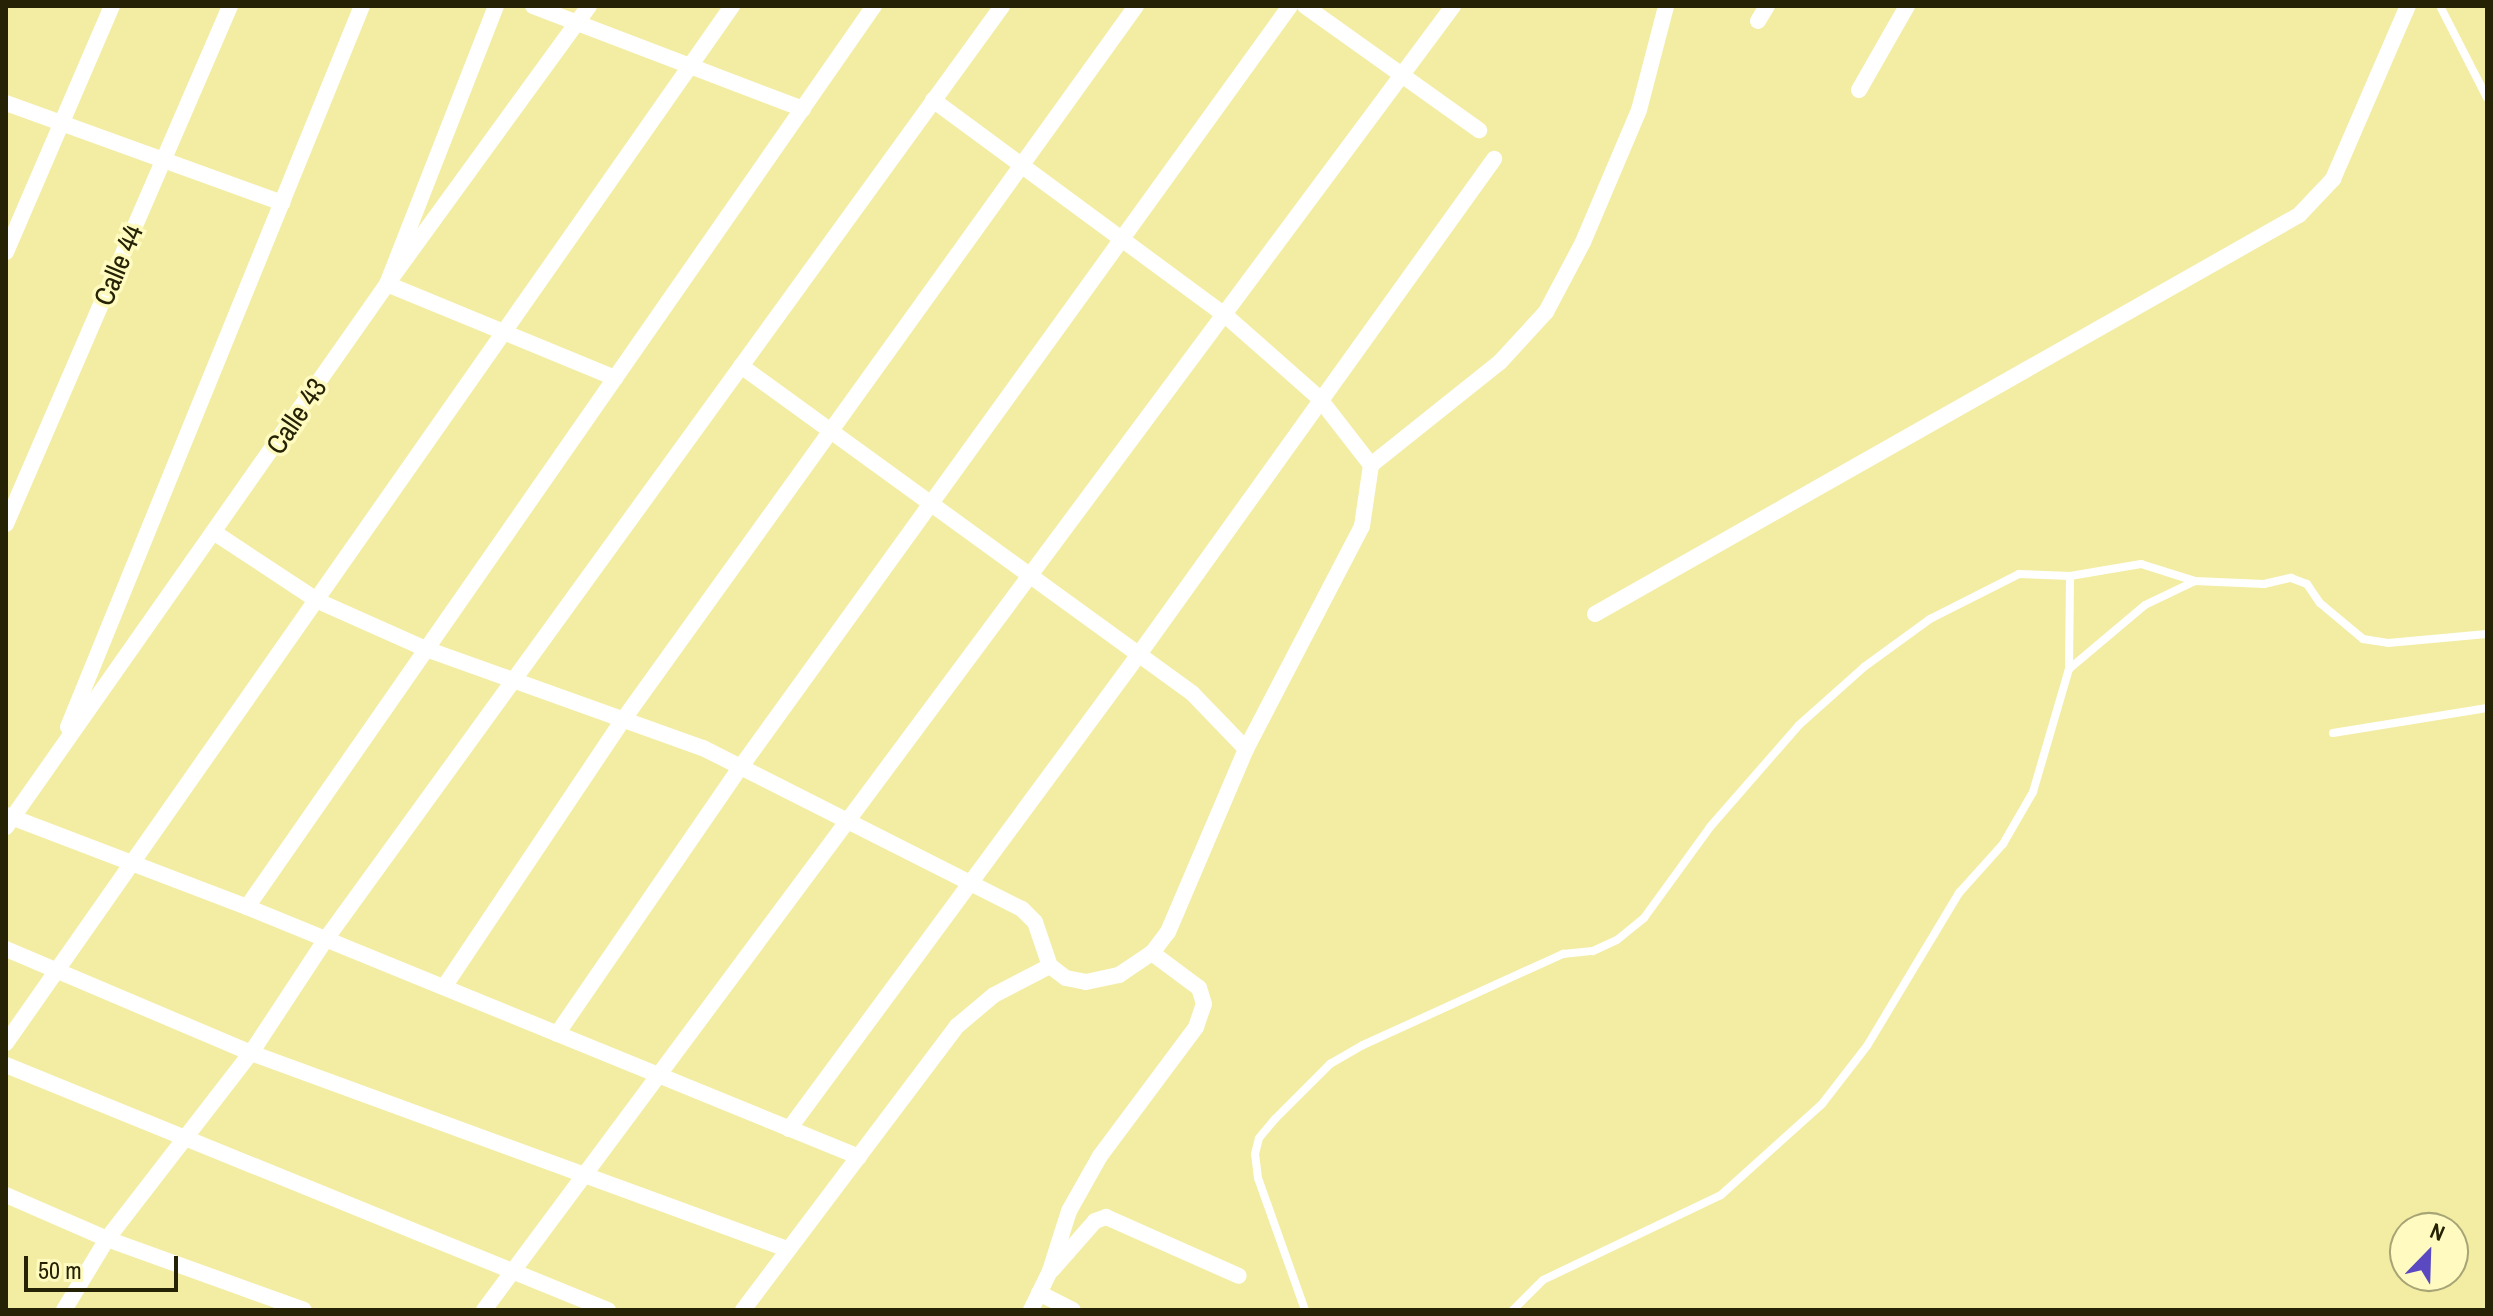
<!DOCTYPE html>
<html>
<head>
<meta charset="utf-8">
<style>
  body { margin:0 }
  #map { position:relative; width:2493px; height:1316px; overflow:hidden; background:#f3eda4; font-family:"Archivo Narrow",sans-serif }
  div>[style] { position:absolute }
  [style*='--x'] { left:calc(var(--x)*1px); top:calc(var(--y)*1px); width:calc(var(--w)*1px); rotate:calc(var(--a)*1deg) }
  .lane>* { height:8px; margin:-4px; padding:0 4px; transform-origin:4px; border-radius:4px; background:#fff }
  .street>* { height:16px; margin:-8px; padding:0 8px; transform-origin:8px; border-radius:8px; background:#fff }
  span { translate:-50% -50%; white-space:nowrap; text-align:center; line-height:1.15; -webkit-text-stroke:7px #fefac0; paint-order:stroke }
  .street-label { font-size:28px; color:#252205 }
  .frame { position:absolute; inset:0; border:8px solid #252205; pointer-events:none }
  .north { position:absolute; left:2389px; top:1212px; width:80px; height:80px; box-sizing:border-box; background:#fefac0; border:2px solid #a7a475; border-radius:50%; rotate:23deg; font-size:22px; font-weight:700; line-height:32px; text-align:center; color:#252205 }
  .north::after { content:''; display:block; margin:auto; width:28px; height:36px; background:#5a49c1; clip-path:polygon(50% 0,100% 100%,50% 72%,0 100%) }
  .scale { position:absolute; left:24px; top:1256px; width:154px; height:36px; box-sizing:border-box; border:4px solid #252205; border-top:0; padding-left:10px; font-size:24px; line-height:28px; white-space:nowrap; color:#252205; -webkit-text-stroke:6px #fefac0; paint-order:stroke }
</style>
</head>
<body>
<div id="map">
  <div class="lane">
    <i style="--x:2440;--y:6;--w:103;--a:62.9"></i>
    <i style="--x:2070;--y:576;--w:93;--a:90.6"></i>
    <i style="--x:2069;--y:669;--w:99;--a:-40.1"></i>
    <i style="--x:2145;--y:605;--w:55;--a:-25.6"></i>
    <i style="--x:2333;--y:733;--w:156;--a:-9.2"></i>
    <i style="--x:1305;--y:1310;--w:140;--a:-109.6"></i>
    <i style="--x:1258;--y:1178;--w:24;--a:-97"></i>
    <i style="--x:1255;--y:1154;--w:16;--a:-76"></i>
    <i style="--x:1259;--y:1138;--w:25;--a:-50"></i>
    <i style="--x:1275;--y:1119;--w:78;--a:-45"></i>
    <i style="--x:1330;--y:1064;--w:38;--a:-30"></i>
    <i style="--x:1363;--y:1045;--w:220;--a:-24.5"></i>
    <i style="--x:1563;--y:954;--w:30;--a:-6"></i>
    <i style="--x:1593;--y:951;--w:26;--a:-25"></i>
    <i style="--x:1617;--y:940;--w:35;--a:-39"></i>
    <i style="--x:1644;--y:918;--w:112;--a:-54"></i>
    <i style="--x:1710;--y:827;--w:135;--a:-48.9"></i>
    <i style="--x:1799;--y:725;--w:87;--a:-41.7"></i>
    <i style="--x:1864;--y:667;--w:82;--a:-36"></i>
    <i style="--x:1930;--y:619;--w:100;--a:-26.8"></i>
    <i style="--x:2019;--y:574;--w:51;--a:2.2"></i>
    <i style="--x:2070;--y:576;--w:72;--a:-9.6"></i>
    <i style="--x:2141;--y:564;--w:57;--a:17.5"></i>
    <i style="--x:2195;--y:581;--w:69;--a:2.5"></i>
    <i style="--x:2264;--y:584;--w:28;--a:-13"></i>
    <i style="--x:2291;--y:578;--w:17;--a:21"></i>
    <i style="--x:2307;--y:584;--w:23;--a:56"></i>
    <i style="--x:2320;--y:603;--w:56;--a:39.9"></i>
    <i style="--x:2363;--y:639;--w:25;--a:9"></i>
    <i style="--x:2388;--y:643;--w:99;--a:-5.2"></i>
    <i style="--x:1513;--y:1310;--w:42;--a:-45"></i>
    <i style="--x:1543;--y:1280;--w:197;--a:-25.5"></i>
    <i style="--x:1721;--y:1195;--w:136;--a:-42"></i>
    <i style="--x:1822;--y:1104;--w:73;--a:-52.2"></i>
    <i style="--x:1867;--y:1046;--w:179;--a:-59"></i>
    <i style="--x:1959;--y:893;--w:66;--a:-48.1"></i>
    <i style="--x:2003;--y:844;--w:60;--a:-60"></i>
    <i style="--x:2033;--y:792;--w:128;--a:-73.7"></i>
  </div>
  <div class="street">
    <i style="--x:496;--y:6;--w:299;--a:111.4"></i>
    <i style="--x:387;--y:284;--w:247;--a:22.4"></i>
    <i style="--x:533;--y:6;--w:289;--a:20.9"></i>
    <i style="--x:1305;--y:6;--w:214;--a:35.5"></i>
    <i style="--x:1758;--y:21;--w:17;--a:-59"></i>
    <i style="--x:1859;--y:90;--w:97;--a:-60.3"></i>
    <i style="--x:933;--y:100;--w:363;--a:36.4"></i>
    <i style="--x:1225;--y:315;--w:125;--a:41.4"></i>
    <i style="--x:1319;--y:398;--w:85;--a:52.2"></i>
    <i style="--x:6;--y:103;--w:294;--a:19.9"></i>
    <i style="--x:6;--y:252;--w:268;--a:-66.7"></i>
    <i style="--x:741;--y:366;--w:557;--a:35.94"></i>
    <i style="--x:1192;--y:693;--w:78;--a:46"></i>
    <i style="--x:6;--y:524;--w:564;--a:-66.61"></i>
    <i style="--x:215;--y:533;--w:123;--a:33.4"></i>
    <i style="--x:318;--y:601;--w:118;--a:24"></i>
    <i style="--x:426;--y:649;--w:294;--a:19.7"></i>
    <i style="--x:703;--y:748;--w:357;--a:26.8"></i>
    <i style="--x:1022;--y:909;--w:18;--a:45"></i>
    <i style="--x:1035;--y:922;--w:46;--a:71.2"></i>
    <i style="--x:1050;--y:966;--w:20;--a:37"></i>
    <i style="--x:1066;--y:978;--w:20;--a:11"></i>
    <i style="--x:1086;--y:982;--w:34;--a:-12"></i>
    <i style="--x:1119;--y:975;--w:40;--a:-34"></i>
    <i style="--x:1152;--y:953;--w:26;--a:-53"></i>
    <i style="--x:1168;--y:932;--w:199;--a:-66.9"></i>
    <i style="--x:1246;--y:749;--w:251;--a:-62.5"></i>
    <i style="--x:1362;--y:526;--w:62;--a:-81.6"></i>
    <i style="--x:1371;--y:465;--w:165;--a:-38.6"></i>
    <i style="--x:1500;--y:362;--w:68;--a:-47.4"></i>
    <i style="--x:1546;--y:312;--w:79;--a:-62.1"></i>
    <i style="--x:1583;--y:242;--w:143;--a:-67"></i>
    <i style="--x:1639;--y:110;--w:107;--a:-75.4"></i>
    <i style="--x:1595;--y:614;--w:809;--a:-29.54"></i>
    <i style="--x:2299;--y:215;--w:50;--a:-46.6"></i>
    <i style="--x:2333;--y:179;--w:189;--a:-66.6"></i>
    <i style="--x:68;--y:727;--w:779;--a:-67.82"></i>
    <i style="--x:6;--y:815;--w:258;--a:20.9"></i>
    <i style="--x:247;--y:907;--w:661;--a:22.22"></i>
    <i style="--x:6;--y:827;--w:663;--a:-54.94"></i>
    <i style="--x:387;--y:284;--w:344;--a:-54"></i>
    <i style="--x:247;--y:907;--w:1098;--a:-55.17"></i>
    <i style="--x:6;--y:949;--w:266;--a:23"></i>
    <i style="--x:251;--y:1053;--w:571;--a:20.09"></i>
    <i style="--x:444;--y:987;--w:321;--a:-56.2"></i>
    <i style="--x:623;--y:720;--w:879;--a:-54.3"></i>
    <i style="--x:557;--y:1034;--w:323;--a:-55.5"></i>
    <i style="--x:740;--y:768;--w:940;--a:-54.18"></i>
    <i style="--x:6;--y:1043;--w:1266;--a:-55"></i>
    <i style="--x:6;--y:1065;--w:650;--a:22.15"></i>
    <i style="--x:789;--y:1129;--w:586;--a:-53.6"></i>
    <i style="--x:1137;--y:657;--w:613;--a:-54.36"></i>
    <i style="--x:6;--y:1195;--w:110;--a:23.5"></i>
    <i style="--x:107;--y:1239;--w:209;--a:19.8"></i>
    <i style="--x:1052;--y:1270;--w:65;--a:-48.7"></i>
    <i style="--x:1095;--y:1221;--w:12;--a:-20"></i>
    <i style="--x:1106;--y:1217;--w:145;--a:23.9"></i>
    <i style="--x:1039;--y:1293;--w:38;--a:27"></i>
    <i style="--x:64;--y:1310;--w:83;--a:-58.8"></i>
    <i style="--x:107;--y:1239;--w:235;--a:-52.3"></i>
    <i style="--x:251;--y:1053;--w:136;--a:-56.7"></i>
    <i style="--x:326;--y:939;--w:1152;--a:-54.07"></i>
    <i style="--x:484;--y:1310;--w:1625;--a:-53.38"></i>
    <i style="--x:743;--y:1310;--w:356;--a:-53"></i>
    <i style="--x:957;--y:1026;--w:48;--a:-40"></i>
    <i style="--x:994;--y:995;--w:63;--a:-27.4"></i>
    <i style="--x:1031;--y:1310;--w:43;--a:-64"></i>
    <i style="--x:1050;--y:1271;--w:63;--a:-72.4"></i>
    <i style="--x:1069;--y:1211;--w:63;--a:-60.6"></i>
    <i style="--x:1100;--y:1156;--w:161;--a:-53.3"></i>
    <i style="--x:1196;--y:1027;--w:24;--a:-71"></i>
    <i style="--x:1204;--y:1004;--w:17;--a:-107"></i>
    <i style="--x:1199;--y:988;--w:59;--a:-143.3"></i>
  </div>
  <div class="street-label">
    <span style="left:118px;top:265px;rotate:-67deg">Calle 44</span>
    <span style="left:296px;top:416px;rotate:-56deg">Calle 43</span>
  </div>
  <div class="frame"></div>
  <div class="north">N</div>
  <div class="scale">50 m</div>
</div>
</body>
</html>
